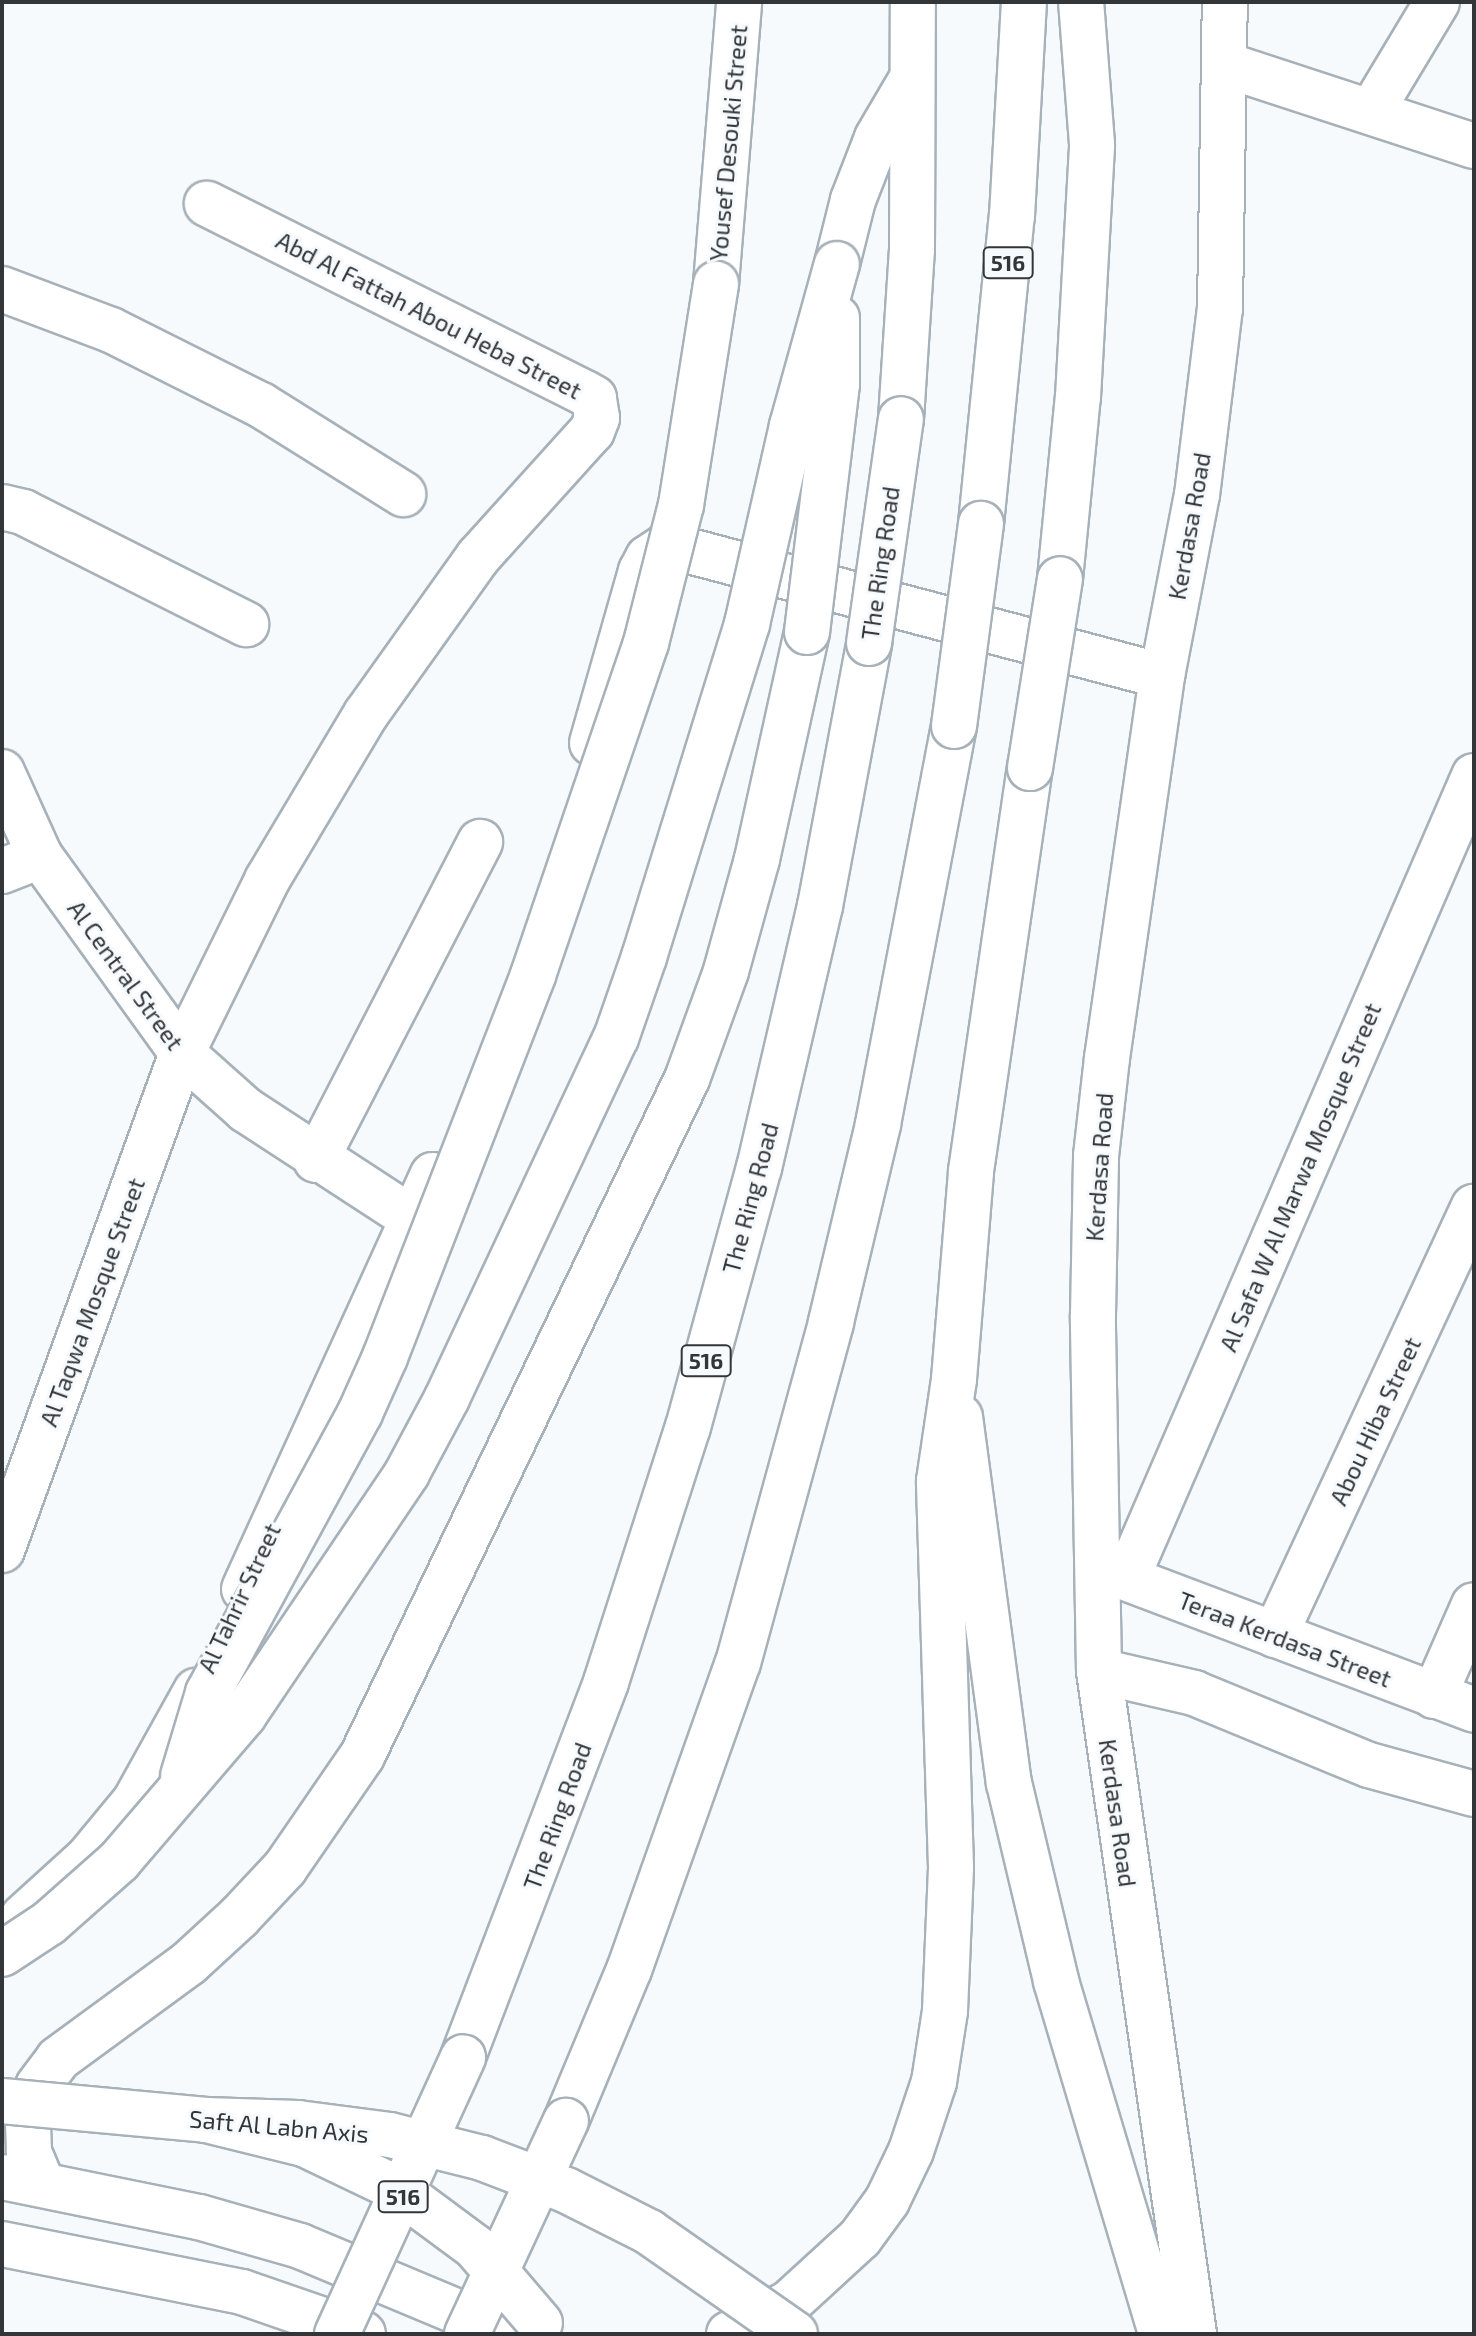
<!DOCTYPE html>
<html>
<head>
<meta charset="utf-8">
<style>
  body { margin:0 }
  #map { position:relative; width:1476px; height:2336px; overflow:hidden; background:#f6fafd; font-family:"Exo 2",sans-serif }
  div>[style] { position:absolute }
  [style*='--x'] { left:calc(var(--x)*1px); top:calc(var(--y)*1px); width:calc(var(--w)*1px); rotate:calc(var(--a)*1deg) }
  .roads { filter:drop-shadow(2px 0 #a7b1b9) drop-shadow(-2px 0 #a7b1b9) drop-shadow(0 2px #a7b1b9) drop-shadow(0 -2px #a7b1b9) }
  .minor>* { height:44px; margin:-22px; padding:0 22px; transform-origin:22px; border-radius:22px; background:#fff }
  .major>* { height:44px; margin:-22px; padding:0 22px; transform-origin:22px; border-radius:22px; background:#fff }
  .highway>* { height:44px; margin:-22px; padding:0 22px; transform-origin:22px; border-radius:22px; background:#fff }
  .bridges { filter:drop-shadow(2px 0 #a7b1b9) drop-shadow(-2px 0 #a7b1b9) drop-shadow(0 2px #a7b1b9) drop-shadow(0 -2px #a7b1b9) }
  .major-bridge>* { height:44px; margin:-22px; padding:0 22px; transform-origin:22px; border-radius:22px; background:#fff }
  .highway-bridge>* { height:44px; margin:-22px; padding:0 22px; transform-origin:22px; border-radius:22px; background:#fff }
  span { translate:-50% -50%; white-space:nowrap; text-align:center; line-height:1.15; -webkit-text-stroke:6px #f6fafd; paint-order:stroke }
  .shield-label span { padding:2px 6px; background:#f6fafd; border:2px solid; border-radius:6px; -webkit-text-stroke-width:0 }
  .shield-label { font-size:22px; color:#323639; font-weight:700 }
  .street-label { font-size:24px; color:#323639 }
  .frame { position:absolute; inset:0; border:4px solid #323639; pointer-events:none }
</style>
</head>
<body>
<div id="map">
  <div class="roads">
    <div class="minor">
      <i style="--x:1226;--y:65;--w:261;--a:18.1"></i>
      <i style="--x:1371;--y:112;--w:128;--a:-59"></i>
      <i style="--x:716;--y:284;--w:283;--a:-85.3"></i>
      <i style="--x:2;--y:289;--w:116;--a:20.6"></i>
      <i style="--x:111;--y:330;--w:168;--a:26.6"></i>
      <i style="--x:261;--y:405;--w:168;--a:32.1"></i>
      <i style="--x:2;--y:507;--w:22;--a:13"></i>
      <i style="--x:23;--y:512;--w:250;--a:26.7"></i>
      <i style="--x:592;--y:743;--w:179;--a:-74.1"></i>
      <i style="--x:641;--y:571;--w:15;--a:-62"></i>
      <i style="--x:648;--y:558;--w:23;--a:-34"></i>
      <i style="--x:667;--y:545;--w:512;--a:14.82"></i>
      <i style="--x:2;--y:772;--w:92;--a:65.7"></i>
      <i style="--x:40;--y:856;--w:243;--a:54.2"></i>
      <i style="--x:182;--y:1053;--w:86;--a:41.7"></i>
      <i style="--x:246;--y:1110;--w:202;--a:33.1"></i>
      <i style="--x:2;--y:871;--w:41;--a:-21.5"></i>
      <i style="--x:316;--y:1160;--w:358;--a:-62.7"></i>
      <i style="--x:2;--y:1550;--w:529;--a:-70.09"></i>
      <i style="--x:182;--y:1053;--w:193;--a:-63.8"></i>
      <i style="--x:267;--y:880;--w:193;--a:-59.2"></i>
      <i style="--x:366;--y:714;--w:193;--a:-54.5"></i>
      <i style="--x:478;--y:557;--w:170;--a:-47.9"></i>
      <i style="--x:592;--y:431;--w:14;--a:-69"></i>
      <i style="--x:597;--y:418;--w:20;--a:-99"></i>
      <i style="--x:594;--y:398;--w:10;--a:-151"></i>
      <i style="--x:585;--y:393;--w:423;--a:-153.4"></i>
      <i style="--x:1099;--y:1568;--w:401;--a:20.7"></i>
      <i style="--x:1127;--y:1578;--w:874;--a:-66.6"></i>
      <i style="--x:244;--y:1589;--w:455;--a:-65.5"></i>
      <i style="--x:1275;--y:1635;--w:472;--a:-65.1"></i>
      <i style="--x:1099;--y:1671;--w:98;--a:13"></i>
      <i style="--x:1194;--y:1693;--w:189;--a:22.4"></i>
      <i style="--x:1369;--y:1765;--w:109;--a:15.4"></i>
      <i style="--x:1434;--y:1696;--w:99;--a:-66.3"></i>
      <i style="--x:23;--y:1917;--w:88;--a:-42.2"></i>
      <i style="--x:88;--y:1858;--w:74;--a:-50.5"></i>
      <i style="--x:135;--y:1801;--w:126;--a:-61"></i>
      <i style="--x:1194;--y:2334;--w:670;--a:-98.15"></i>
      <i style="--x:1099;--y:1671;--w:356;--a:-91"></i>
      <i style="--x:1093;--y:1315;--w:159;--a:-88.9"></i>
      <i style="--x:1096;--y:1156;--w:99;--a:-83.6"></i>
      <i style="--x:1107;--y:1058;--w:386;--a:-81.8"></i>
      <i style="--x:1162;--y:676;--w:184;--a:-79.1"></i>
      <i style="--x:1197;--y:495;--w:187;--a:-83"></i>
      <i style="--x:1220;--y:309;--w:307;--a:-89.1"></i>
    </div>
    <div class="major">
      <i style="--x:2;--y:2177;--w:201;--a:11.5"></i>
      <i style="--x:199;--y:2217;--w:105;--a:16"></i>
      <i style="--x:300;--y:2246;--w:228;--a:22.7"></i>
      <i style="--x:2;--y:2244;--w:245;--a:11.3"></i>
      <i style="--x:242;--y:2292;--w:128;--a:19.1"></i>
    </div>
    <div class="highway">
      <i style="--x:837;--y:264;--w:66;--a:-76"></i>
      <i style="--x:853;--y:200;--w:66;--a:-68.8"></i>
      <i style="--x:877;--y:138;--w:67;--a:-59.6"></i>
      <i style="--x:901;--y:419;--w:170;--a:-86.3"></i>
      <i style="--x:912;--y:249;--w:247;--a:-89.8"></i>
      <i style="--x:981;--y:524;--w:310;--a:-84.3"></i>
      <i style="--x:1012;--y:216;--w:214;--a:-86.8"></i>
      <i style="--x:1060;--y:579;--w:183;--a:-84.4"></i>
      <i style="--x:1078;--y:397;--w:253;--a:-86.8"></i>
      <i style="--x:1092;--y:144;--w:142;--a:-94.4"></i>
      <i style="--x:960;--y:1417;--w:369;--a:82.4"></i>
      <i style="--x:1009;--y:1783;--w:204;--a:76.6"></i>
      <i style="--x:1056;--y:1981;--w:368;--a:73.4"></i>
      <i style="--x:463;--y:2057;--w:401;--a:-69.1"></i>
      <i style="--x:606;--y:1682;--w:268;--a:-72.2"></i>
      <i style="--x:688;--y:1427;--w:269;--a:-74.7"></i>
      <i style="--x:759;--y:1168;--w:269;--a:-76.9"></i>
      <i style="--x:820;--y:906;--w:268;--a:-79.4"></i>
      <i style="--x:566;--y:2121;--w:164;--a:-67.4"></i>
      <i style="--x:629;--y:1970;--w:326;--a:-70.5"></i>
      <i style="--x:738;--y:1663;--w:353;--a:-74.7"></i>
      <i style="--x:831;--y:1322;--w:204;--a:-76.6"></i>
      <i style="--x:878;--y:1124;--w:405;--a:-79.2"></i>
      <i style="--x:42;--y:2183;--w:34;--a:-113"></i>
      <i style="--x:29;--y:2152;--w:33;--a:-92"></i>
      <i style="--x:28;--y:2119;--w:34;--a:-73"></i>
      <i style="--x:38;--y:2086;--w:34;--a:-53"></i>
      <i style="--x:58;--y:2059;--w:162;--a:-36.2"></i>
      <i style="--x:189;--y:1963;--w:68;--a:-42.6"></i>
      <i style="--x:239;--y:1917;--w:67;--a:-46.8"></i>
      <i style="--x:285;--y:1868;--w:136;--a:-55.5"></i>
      <i style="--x:362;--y:1756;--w:751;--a:-64.36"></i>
      <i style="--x:687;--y:1079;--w:115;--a:-70.1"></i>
      <i style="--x:726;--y:971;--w:116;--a:-74.5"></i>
      <i style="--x:757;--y:859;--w:232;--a:-77.6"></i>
      <i style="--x:729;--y:2334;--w:68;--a:-27.3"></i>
      <i style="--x:789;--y:2303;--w:96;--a:-42.5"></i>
      <i style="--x:860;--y:2238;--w:46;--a:-53.9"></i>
      <i style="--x:887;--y:2201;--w:55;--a:-64.4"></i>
      <i style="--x:911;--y:2151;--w:73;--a:-71.6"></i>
      <i style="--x:934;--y:2082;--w:72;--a:-81.2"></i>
      <i style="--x:945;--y:2011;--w:144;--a:-87.6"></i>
      <i style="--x:951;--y:1867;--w:386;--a:-91.8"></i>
      <i style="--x:939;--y:1481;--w:103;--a:-81.6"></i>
      <i style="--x:954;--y:1379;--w:209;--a:-85.3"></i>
      <i style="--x:971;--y:1171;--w:407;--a:-81.7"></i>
    </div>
  </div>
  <div class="bridges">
    <div class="major-bridge">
      <i style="--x:2;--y:2101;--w:205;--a:5.3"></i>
      <i style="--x:206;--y:2120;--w:92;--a:1.9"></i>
      <i style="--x:298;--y:2123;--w:93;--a:7.4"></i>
      <i style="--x:390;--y:2135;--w:95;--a:14"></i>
      <i style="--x:482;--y:2158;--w:90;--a:20.9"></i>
      <i style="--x:566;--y:2190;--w:93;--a:26.8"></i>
      <i style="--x:649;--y:2232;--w:178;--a:34.9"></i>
    </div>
    <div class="highway-bridge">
      <i style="--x:807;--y:632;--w:250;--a:-83.1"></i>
      <i style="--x:837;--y:384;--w:66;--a:-90"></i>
      <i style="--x:869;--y:643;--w:226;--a:-81.9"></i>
      <i style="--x:954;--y:726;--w:204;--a:-82.4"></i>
      <i style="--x:1030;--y:768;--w:191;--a:-81"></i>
      <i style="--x:183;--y:1776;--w:87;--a:-73.2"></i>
      <i style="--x:208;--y:1693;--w:319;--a:-61.5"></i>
      <i style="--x:360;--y:1413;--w:61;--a:-65.9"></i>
      <i style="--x:385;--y:1357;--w:410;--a:-68.8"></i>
      <i style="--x:533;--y:975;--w:351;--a:-71.2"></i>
      <i style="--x:646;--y:643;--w:142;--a:-75.8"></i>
      <i style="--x:681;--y:505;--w:224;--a:-81"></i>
      <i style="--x:2;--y:1954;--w:56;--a:-33.4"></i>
      <i style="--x:49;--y:1923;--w:94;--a:-41.5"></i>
      <i style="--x:119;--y:1861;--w:192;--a:-49.4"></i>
      <i style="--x:244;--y:1715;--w:292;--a:-56"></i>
      <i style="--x:407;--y:1473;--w:85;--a:-61.9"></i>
      <i style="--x:447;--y:1398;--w:398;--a:-64.9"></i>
      <i style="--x:616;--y:1038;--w:86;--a:-70.9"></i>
      <i style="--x:644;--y:957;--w:349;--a:-72.8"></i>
      <i style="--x:747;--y:624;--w:203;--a:-77.2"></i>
      <i style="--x:792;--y:426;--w:168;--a:-74.5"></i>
      <i style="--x:206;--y:2120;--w:101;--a:13.8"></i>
      <i style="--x:304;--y:2144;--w:100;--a:25.5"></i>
      <i style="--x:394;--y:2187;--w:101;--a:36.5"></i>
      <i style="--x:475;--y:2247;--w:100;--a:49.5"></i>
      <i style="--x:337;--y:2334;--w:304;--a:-65.5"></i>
      <i style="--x:467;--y:2334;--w:235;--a:-65.1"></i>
    </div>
  </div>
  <div class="shield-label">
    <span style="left:1008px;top:263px">516</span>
    <span style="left:706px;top:1361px">516</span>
    <span style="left:403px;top:2197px">516</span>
  </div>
  <div class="street-label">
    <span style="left:728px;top:143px;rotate:-85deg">Yousef Desouki Street</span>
    <span style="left:429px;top:315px;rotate:27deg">Abd Al Fattah Abou Heba Street</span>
    <span style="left:1189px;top:526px;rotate:-80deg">Kerdasa Road</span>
    <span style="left:880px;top:563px;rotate:-82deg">The Ring Road</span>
    <span style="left:126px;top:975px;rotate:54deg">Al Central Street</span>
    <span style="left:1099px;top:1167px;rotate:-86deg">Kerdasa Road</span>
    <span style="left:1300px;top:1177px;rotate:-67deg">Al Safa W Al Marwa Mosque Street</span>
    <span style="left:750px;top:1198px;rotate:-75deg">The Ring Road</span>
    <span style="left:92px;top:1302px;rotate:-70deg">Al Taqwa Mosque Street</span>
    <span style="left:1375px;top:1421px;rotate:-65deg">Abou Hiba Street</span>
    <span style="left:239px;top:1598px;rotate:-65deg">Al Tahrir Street</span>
    <span style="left:1285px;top:1639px;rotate:21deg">Teraa Kerdasa Street</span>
    <span style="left:1118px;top:1813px;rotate:82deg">Kerdasa Road</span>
    <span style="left:557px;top:1816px;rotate:-70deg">The Ring Road</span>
    <span style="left:279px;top:2126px;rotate:5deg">Saft Al Labn Axis</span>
  </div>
  <div class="frame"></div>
</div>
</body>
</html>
